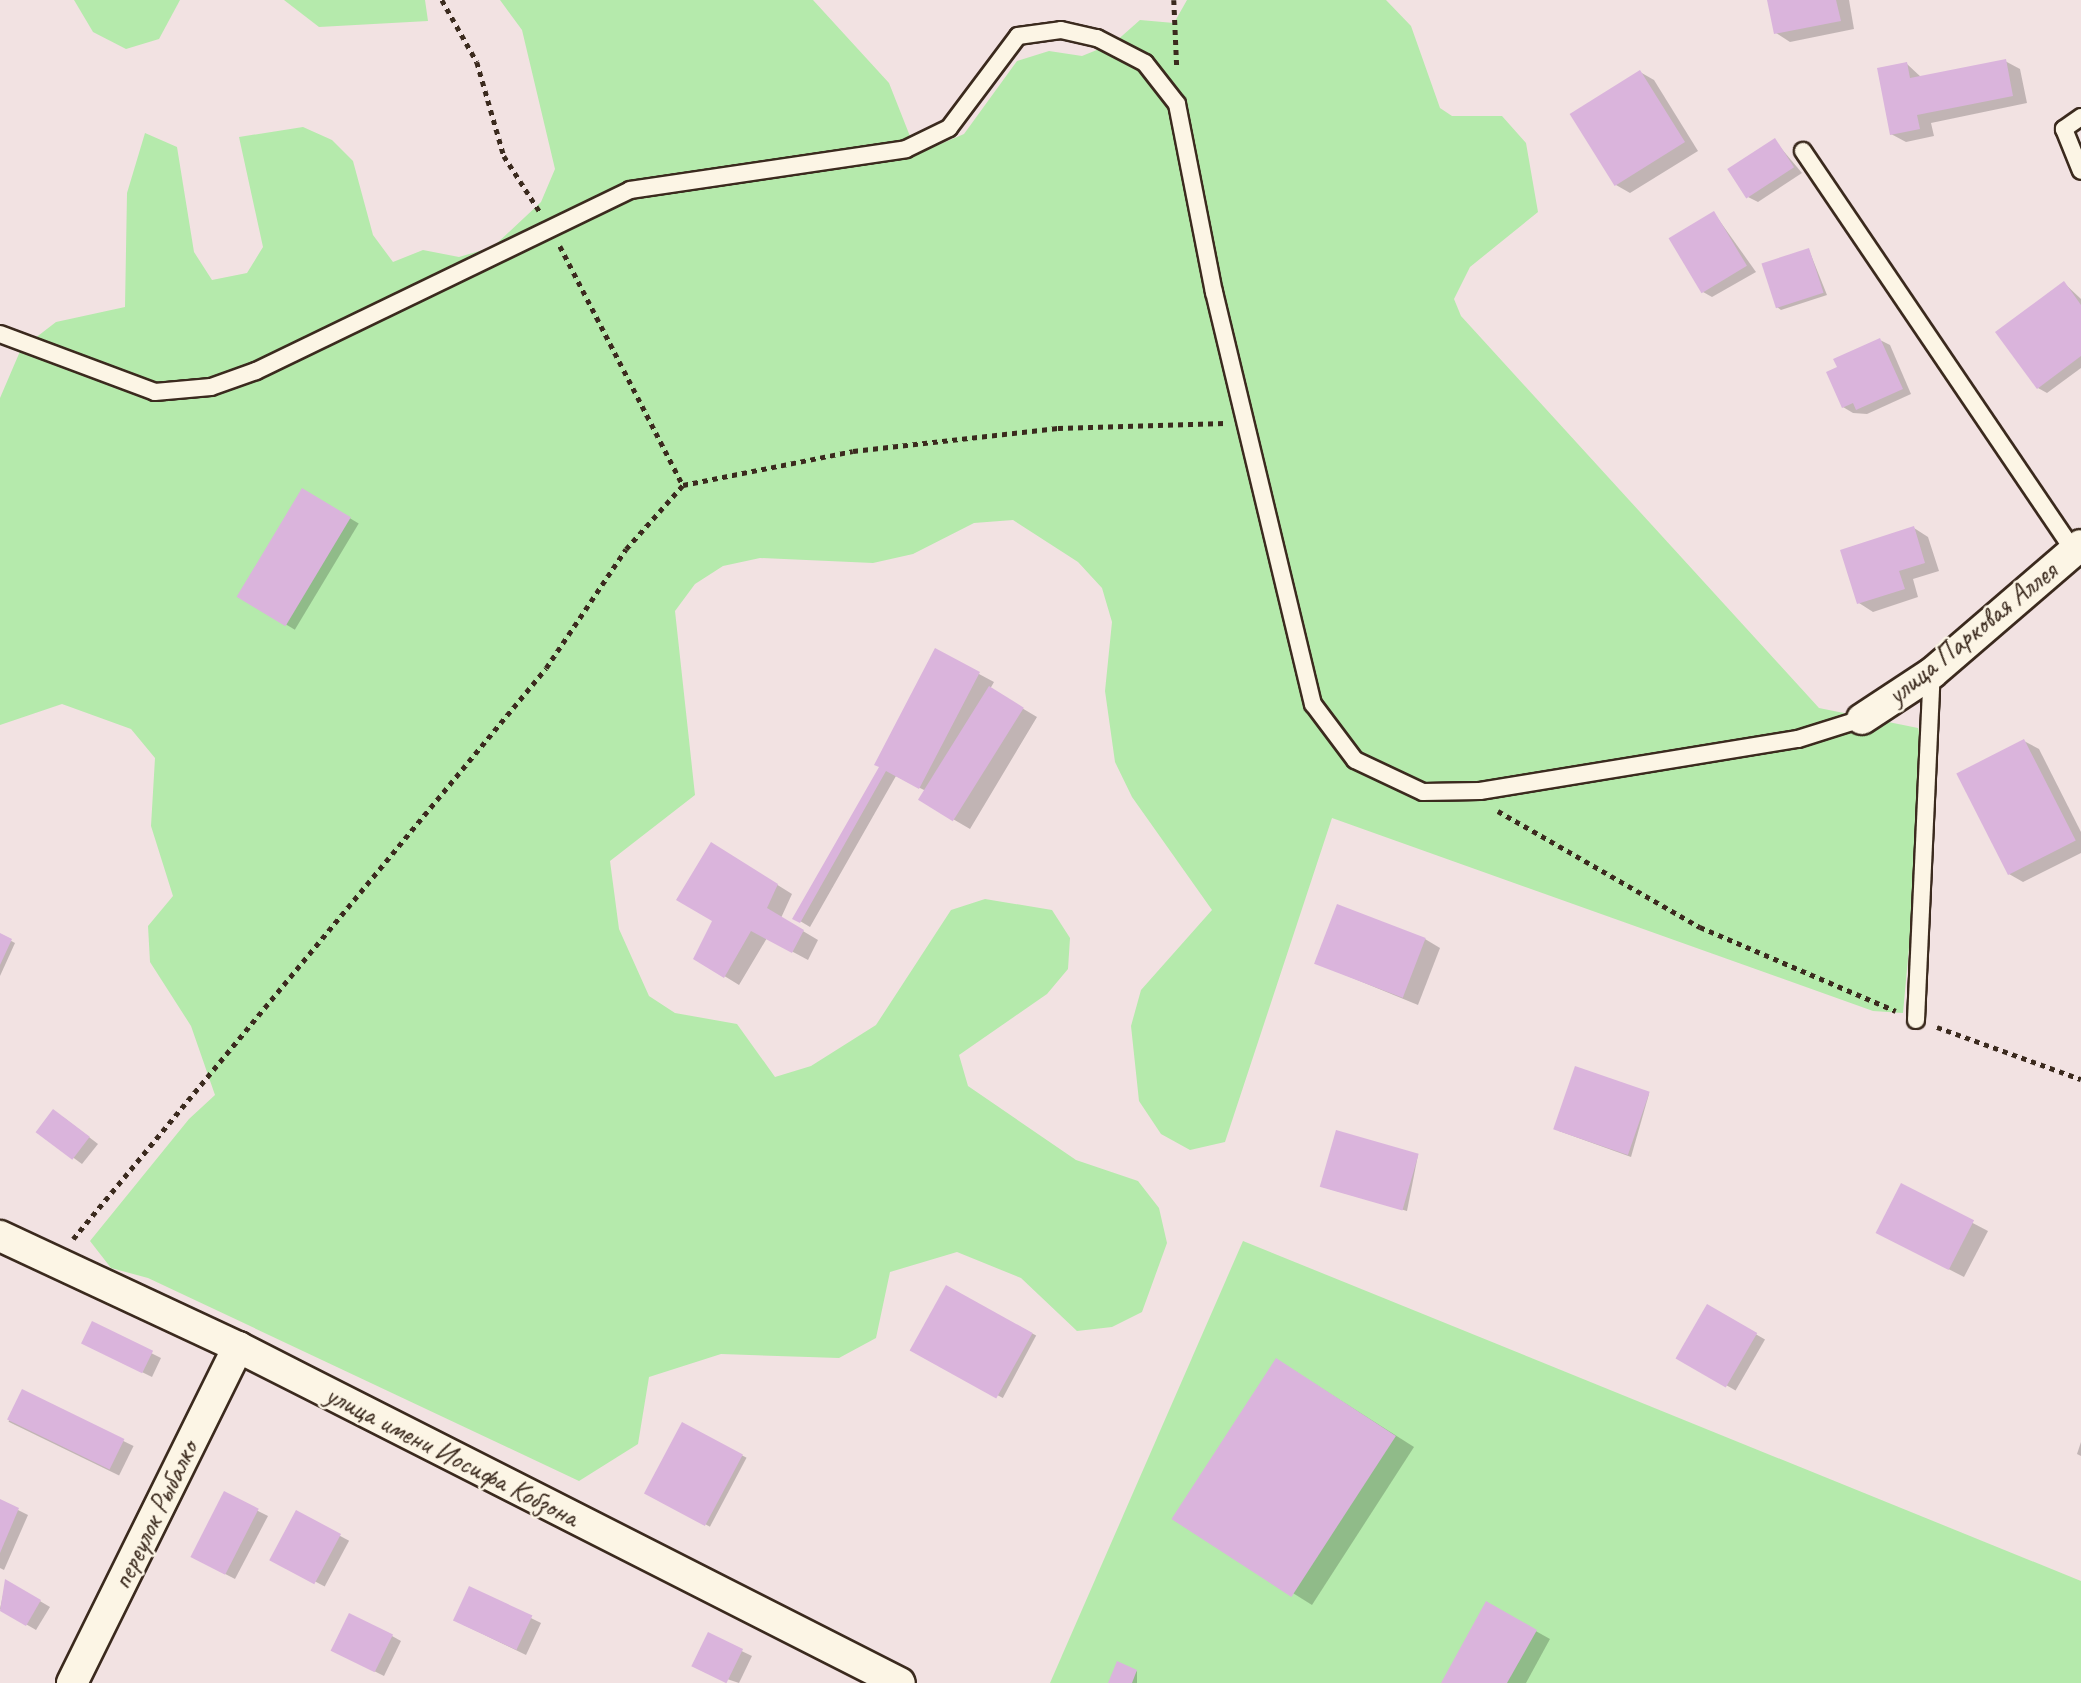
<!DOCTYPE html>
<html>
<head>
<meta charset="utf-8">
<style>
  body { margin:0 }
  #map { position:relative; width:2081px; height:1683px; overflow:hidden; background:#f2e2e2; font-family:Caveat,sans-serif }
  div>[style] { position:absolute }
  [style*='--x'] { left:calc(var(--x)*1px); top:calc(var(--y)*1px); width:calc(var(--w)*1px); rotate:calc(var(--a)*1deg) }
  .green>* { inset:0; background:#b5eaac }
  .shadow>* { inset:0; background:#0003; transform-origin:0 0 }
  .building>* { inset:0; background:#dab4dc; transform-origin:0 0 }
  .path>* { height:4.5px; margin-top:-2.25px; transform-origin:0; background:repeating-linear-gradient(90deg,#3b2a1e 0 5px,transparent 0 10px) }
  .roads { filter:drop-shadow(2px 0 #3b2a1e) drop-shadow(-2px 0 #3b2a1e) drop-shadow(0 2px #3b2a1e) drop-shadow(0 -2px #3b2a1e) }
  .service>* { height:16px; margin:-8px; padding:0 8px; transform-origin:8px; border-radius:8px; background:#fcf5e5 }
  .minor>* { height:30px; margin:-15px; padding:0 15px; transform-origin:15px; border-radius:15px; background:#fcf5e5 }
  span { translate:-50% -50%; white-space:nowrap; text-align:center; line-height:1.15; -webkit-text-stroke:5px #fcf5e5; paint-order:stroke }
  .street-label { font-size:28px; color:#3b2a1e }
</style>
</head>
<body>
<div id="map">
  <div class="green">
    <i style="clip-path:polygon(74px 0,180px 0,159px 39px,126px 49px,93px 32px)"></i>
    <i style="clip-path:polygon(284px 0,425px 0,428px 21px,319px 27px)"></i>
    <i style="clip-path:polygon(500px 0,813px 0,889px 83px,917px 154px,964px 134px,1017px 61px,1049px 51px,1082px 56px,1114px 43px,1140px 20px,1174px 23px,1187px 0,1386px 0,1411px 26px,1440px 108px,1452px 116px,1502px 116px,1526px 143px,1538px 212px,1470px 267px,1454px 299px,1461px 316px,1819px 708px,1918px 728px,1926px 761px,1903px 1013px,1873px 1011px,1332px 818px,1225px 1142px,1190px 1150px,1161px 1134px,1139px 1101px,1131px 1026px,1141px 990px,1212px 910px,1132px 797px,1115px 762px,1105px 691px,1112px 622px,1102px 588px,1078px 562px,1013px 520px,974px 523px,913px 554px,873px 563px,760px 558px,723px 566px,695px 584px,675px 611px,695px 795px,610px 861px,619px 929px,649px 996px,675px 1013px,737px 1024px,775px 1077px,811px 1066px,876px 1025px,951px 910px,985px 899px,1052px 910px,1070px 938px,1068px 969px,1047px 994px,959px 1055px,968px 1086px,1076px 1160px,1138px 1181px,1159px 1208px,1167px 1243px,1142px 1312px,1112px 1327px,1077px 1331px,1021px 1278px,957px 1252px,890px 1272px,876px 1338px,839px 1358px,721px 1354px,649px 1377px,638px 1444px,579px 1481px,148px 1278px,111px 1268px,90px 1241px,189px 1119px,215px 1095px,191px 1026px,150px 962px,148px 926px,173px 896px,151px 826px,155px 758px,131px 729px,62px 704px,0 725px,0 398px,21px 349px,56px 322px,125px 307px,127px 193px,145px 133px,177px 147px,194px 252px,212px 280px,247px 273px,263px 247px,239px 137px,303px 127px,332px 140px,353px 161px,373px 235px,393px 262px,423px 250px,459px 257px,493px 247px,541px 202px,555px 169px,522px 30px)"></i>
    <i style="clip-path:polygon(1243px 1241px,2081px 1581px,2081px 1683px,1050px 1683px)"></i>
  </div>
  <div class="shadow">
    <i style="clip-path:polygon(1769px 0,1849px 0,1854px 29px,1790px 42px,1776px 33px)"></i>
    <i style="clip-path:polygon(2005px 61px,2020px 69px,2027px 103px,1931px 123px,1934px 136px,1906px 142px,1891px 134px,1907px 64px,1922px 78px)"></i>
    <i style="clip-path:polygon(1640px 72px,1654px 80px,1698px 151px,1630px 193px,1616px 185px)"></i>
    <i style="clip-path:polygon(1775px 141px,1802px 173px,1758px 202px,1748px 197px)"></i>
    <i style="clip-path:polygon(1714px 213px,1756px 272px,1712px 297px,1703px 292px)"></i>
    <i style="clip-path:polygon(1809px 250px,1827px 295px,1781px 310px,1777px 307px)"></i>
    <i style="clip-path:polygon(2064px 283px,2081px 299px,2081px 368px,2047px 393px,2038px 388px)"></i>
    <i style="clip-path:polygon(1880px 340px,1890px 345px,1911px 394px,1867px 414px,1853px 413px,1843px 407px,1839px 368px)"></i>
    <i style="left:303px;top:490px;width:65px;height:124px;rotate:31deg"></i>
    <i style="clip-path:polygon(1914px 528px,1928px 537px,1939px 571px,1913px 579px,1918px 597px,1873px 612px,1859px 603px)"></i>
    <i style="clip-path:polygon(936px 651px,994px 682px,990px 689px,1037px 717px,970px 829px,922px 801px,928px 792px,896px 776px,810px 927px,795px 918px,881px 767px)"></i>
    <i style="clip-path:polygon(2024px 741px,2039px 749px,2081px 832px,2081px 853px,2023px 882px,2009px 874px)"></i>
    <i style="clip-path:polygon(726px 853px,792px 894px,781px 918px,818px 940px,808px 960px,767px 938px,739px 985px,695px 958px,714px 920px)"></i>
    <i style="clip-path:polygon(0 935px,15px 943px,0 976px)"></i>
    <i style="clip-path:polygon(1425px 939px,1440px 948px,1418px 1005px,1316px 963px)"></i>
    <i style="clip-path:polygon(1649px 1094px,1631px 1157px,1559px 1131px)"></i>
    <i style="clip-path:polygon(63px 1117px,98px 1144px,82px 1164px,38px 1132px)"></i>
    <i style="clip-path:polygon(1418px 1155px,1407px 1211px,1323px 1187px)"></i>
    <i style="clip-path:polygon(1902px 1186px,1988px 1231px,1964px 1277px,1892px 1240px)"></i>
    <i style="left:947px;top:1288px;width:101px;height:71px;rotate:28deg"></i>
    <i style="left:1707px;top:1306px;width:67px;height:59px;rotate:30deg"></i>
    <i style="clip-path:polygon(93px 1324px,161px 1358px,152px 1377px,93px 1348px)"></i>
    <i style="clip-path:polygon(1296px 1372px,1414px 1447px,1312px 1605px,1175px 1519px)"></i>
    <i style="left:23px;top:1392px;width:123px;height:33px;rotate:26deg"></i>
    <i style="left:683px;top:1424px;width:72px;height:78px;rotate:28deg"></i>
    <i style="clip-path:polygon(2081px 1442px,2081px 1456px,2077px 1454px)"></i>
    <i style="clip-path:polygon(224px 1494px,268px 1516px,235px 1579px,202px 1562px)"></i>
    <i style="clip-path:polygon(0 1501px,28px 1515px,4px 1570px,0 1568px)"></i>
    <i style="left:297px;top:1513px;width:59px;height:52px;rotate:28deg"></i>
    <i style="clip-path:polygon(6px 1581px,50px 1607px,36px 1630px,0 1609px)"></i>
    <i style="clip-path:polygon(470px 1588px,541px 1623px,526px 1655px,464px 1625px)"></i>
    <i style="clip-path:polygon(1487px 1604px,1550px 1639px,1526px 1683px,1443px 1683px)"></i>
    <i style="clip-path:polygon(708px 1635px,752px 1656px,739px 1683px,703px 1671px)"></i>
    <i style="clip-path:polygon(392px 1636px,401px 1641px,384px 1676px,342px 1655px)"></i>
    <i style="clip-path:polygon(1137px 1671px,1137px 1683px,1110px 1683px)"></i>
  </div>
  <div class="building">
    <i style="clip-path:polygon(1767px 0,1836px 0,1841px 21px,1774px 34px)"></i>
    <i style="clip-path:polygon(2006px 59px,2013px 96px,1917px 115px,1920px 129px,1890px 135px,1877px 68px,1907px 62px,1910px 78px)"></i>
    <i style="left:1640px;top:70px;width:85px;height:83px;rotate:58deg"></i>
    <i style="left:1775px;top:138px;width:35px;height:57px;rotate:57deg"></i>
    <i style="left:1714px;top:211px;width:64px;height:53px;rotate:59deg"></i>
    <i style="left:1809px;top:248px;width:47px;height:50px;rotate:72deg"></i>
    <i style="clip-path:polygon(2064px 281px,2081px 305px,2081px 356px,2037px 389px,1995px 332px)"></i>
    <i style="clip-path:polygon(1880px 338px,1903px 389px,1856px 410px,1853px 403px,1842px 408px,1826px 372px,1837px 367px,1833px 359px)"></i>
    <i style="left:302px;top:488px;width:57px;height:127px;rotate:31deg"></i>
    <i style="clip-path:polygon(1914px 526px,1925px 563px,1899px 571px,1905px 589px,1857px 604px,1840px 550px)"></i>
    <i style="clip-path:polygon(935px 648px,980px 672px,919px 789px,886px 771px,800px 923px,792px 919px,879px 767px,874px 765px)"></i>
    <i style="left:989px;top:686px;width:41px;height:134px;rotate:32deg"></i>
    <i style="left:2024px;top:739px;width:114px;height:76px;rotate:63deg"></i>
    <i style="clip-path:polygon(711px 842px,778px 884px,767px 908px,804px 930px,792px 953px,751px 931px,724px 978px,693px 959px,712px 921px,676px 900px)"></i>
    <i style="left:1337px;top:904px;width:95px;height:64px;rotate:21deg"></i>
    <i style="clip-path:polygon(0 933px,12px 939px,0 965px)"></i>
    <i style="left:1575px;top:1066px;width:79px;height:67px;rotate:19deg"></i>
    <i style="left:53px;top:1109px;width:46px;height:29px;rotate:37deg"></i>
    <i style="left:1336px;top:1130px;width:86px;height:59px;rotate:16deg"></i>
    <i style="left:1901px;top:1183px;width:82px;height:56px;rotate:27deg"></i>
    <i style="left:946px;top:1285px;width:99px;height:75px;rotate:29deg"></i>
    <i style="left:1707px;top:1304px;width:58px;height:63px;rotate:30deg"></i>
    <i style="left:92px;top:1321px;width:68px;height:25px;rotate:26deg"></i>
    <i style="left:1276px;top:1358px;width:143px;height:192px;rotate:33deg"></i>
    <i style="left:22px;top:1389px;width:114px;height:34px;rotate:26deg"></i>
    <i style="left:682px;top:1422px;width:69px;height:81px;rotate:28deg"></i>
    <i style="left:224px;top:1491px;width:39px;height:74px;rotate:27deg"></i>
    <i style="clip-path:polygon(0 1499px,19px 1508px,0 1553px)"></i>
    <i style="left:296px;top:1510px;width:51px;height:57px;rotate:28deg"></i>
    <i style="clip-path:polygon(5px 1579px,41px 1600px,26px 1626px,0 1611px)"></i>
    <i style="left:469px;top:1586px;width:70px;height:38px;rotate:25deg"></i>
    <i style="clip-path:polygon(1486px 1601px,1537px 1630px,1507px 1683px,1441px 1683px)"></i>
    <i style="left:349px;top:1613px;width:49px;height:42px;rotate:26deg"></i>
    <i style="left:708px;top:1632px;width:39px;height:38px;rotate:26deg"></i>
    <i style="clip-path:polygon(1117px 1661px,1137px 1670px,1132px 1683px,1108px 1683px)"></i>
  </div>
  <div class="path">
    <i style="--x:442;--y:0;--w:71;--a:60.6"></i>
    <i style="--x:477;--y:62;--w:98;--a:74"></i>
    <i style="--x:504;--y:156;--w:67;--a:57.3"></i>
    <i style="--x:1174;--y:0;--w:69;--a:87.5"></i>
    <i style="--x:560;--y:246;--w:269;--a:62.8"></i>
    <i style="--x:1498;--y:811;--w:233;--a:29.9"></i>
    <i style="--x:1700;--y:927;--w:213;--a:23.2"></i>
    <i style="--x:1937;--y:1027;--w:153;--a:19.9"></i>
    <i style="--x:73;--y:1239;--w:741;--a:-50.36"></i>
    <i style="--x:546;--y:668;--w:143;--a:-56.1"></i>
    <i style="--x:626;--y:549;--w:86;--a:-48.3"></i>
    <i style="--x:683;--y:485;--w:173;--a:-11.3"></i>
    <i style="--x:853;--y:451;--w:206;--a:-6.4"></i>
    <i style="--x:1058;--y:428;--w:167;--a:-1.7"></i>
  </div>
  <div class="roads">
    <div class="service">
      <i style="--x:2081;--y:117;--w:21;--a:145"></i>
      <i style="--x:2064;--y:129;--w:45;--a:68"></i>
      <i style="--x:1803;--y:151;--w:483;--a:55.9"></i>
      <i style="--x:0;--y:334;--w:165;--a:20.5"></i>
      <i style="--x:155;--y:392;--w:56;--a:-5.1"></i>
      <i style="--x:211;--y:387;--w:48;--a:-19.6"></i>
      <i style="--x:256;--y:371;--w:415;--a:-25.8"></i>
      <i style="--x:630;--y:190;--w:279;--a:-8.4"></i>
      <i style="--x:906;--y:149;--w:48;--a:-26"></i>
      <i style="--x:949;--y:128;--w:115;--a:-53.1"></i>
      <i style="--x:1018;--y:36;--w:43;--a:-7.9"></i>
      <i style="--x:1061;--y:30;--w:37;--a:13"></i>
      <i style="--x:1097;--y:38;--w:54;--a:27.5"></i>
      <i style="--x:1145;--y:63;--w:52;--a:52"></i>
      <i style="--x:1177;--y:104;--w:192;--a:78.9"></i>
      <i style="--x:1214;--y:292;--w:424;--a:76.5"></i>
      <i style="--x:1313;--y:704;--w:70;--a:53.1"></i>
      <i style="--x:1355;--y:760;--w:75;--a:25.2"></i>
      <i style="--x:1423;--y:792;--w:57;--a:-1"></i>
      <i style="--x:1480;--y:791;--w:322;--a:-9.3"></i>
      <i style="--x:1798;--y:739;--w:67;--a:-17.4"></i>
      <i style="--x:1916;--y:1020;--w:347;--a:-87.4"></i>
    </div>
    <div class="minor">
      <i style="--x:1862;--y:719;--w:84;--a:-33.3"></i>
      <i style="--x:1932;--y:673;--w:196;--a:-40.7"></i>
      <i style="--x:0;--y:1236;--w:263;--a:25"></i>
      <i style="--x:238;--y:1347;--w:742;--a:26.91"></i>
      <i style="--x:72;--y:1683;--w:375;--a:-63.7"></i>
    </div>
  </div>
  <div class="street-label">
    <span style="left:1972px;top:633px;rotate:-39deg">улица Парковая Аллея</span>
    <span style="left:452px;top:1456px;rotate:27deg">улица имени Иосифа Кобзона</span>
    <span style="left:155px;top:1515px;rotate:-64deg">переулок Рыбалко</span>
  </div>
</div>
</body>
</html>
